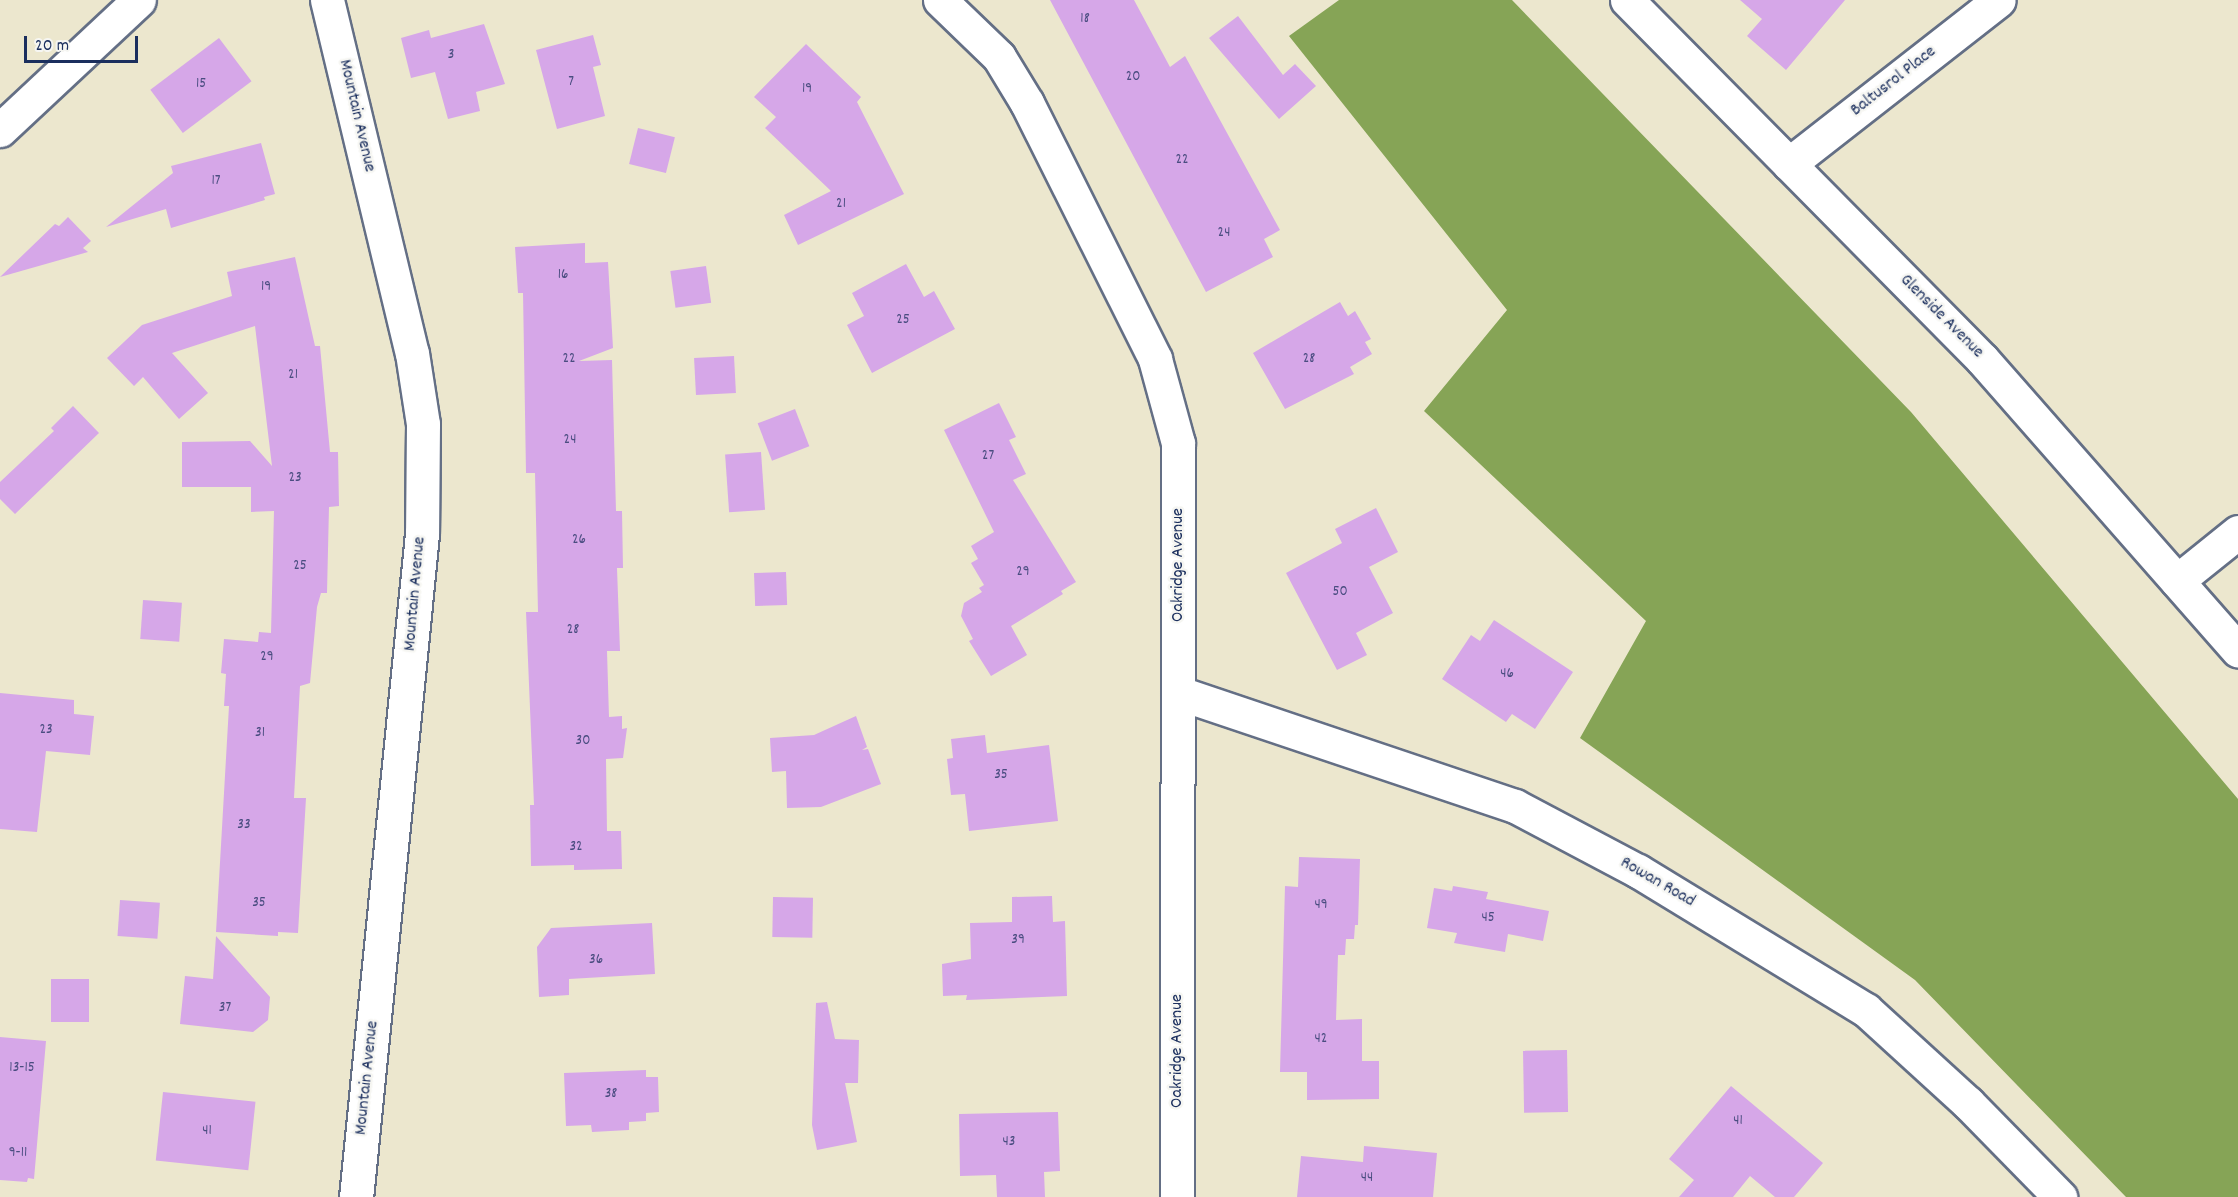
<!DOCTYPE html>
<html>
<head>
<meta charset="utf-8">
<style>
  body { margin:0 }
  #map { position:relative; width:2238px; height:1197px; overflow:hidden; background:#ece7ce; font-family:Dekko,sans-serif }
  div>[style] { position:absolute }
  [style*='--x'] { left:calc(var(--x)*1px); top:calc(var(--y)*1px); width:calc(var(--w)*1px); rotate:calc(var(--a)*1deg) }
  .forest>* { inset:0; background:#86a456 }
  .building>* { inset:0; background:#d6a7e8; transform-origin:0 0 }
  .roads { filter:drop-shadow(2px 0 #646f85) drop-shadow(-2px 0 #646f85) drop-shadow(0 2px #646f85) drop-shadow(0 -2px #646f85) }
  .minor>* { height:33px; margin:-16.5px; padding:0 16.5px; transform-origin:16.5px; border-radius:16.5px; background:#fff }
  .secondary>* { height:33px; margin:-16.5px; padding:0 16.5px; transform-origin:16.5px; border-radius:16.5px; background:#fff }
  span { translate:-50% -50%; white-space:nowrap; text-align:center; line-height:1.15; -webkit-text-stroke:5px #f6f6f2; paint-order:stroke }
  .number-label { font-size:15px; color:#4a4d80 }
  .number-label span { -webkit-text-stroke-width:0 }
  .street-label { font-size:18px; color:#1b2f5e }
  .scale { position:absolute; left:24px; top:36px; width:114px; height:27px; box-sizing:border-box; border:3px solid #1b2f5e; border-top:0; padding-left:8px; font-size:18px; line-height:21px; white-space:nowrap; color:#1b2f5e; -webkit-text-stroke:4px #f6f6f2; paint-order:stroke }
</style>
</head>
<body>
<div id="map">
  <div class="forest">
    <i style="clip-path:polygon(1339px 0,1512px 0,1911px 412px,2238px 799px,2238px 1197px,2126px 1197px,1915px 980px,1580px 738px,1646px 621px,1424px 411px,1507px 310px,1289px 36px)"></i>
  </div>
  <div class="building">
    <i style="clip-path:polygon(1050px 0,1134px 0,1170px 67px,1185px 56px,1280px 230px,1264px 239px,1273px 257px,1206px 292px)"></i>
    <i style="clip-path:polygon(1740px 0,1845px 0,1786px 70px,1747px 36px,1762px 19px)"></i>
    <i style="clip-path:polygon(1238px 16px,1283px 75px,1295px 64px,1316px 86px,1279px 119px,1209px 38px)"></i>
    <i style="clip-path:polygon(484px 24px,505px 84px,476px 92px,480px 111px,448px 119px,435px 72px,411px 78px,401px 38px,429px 30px,431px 38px)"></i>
    <i style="clip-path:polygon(593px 35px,601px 65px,593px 67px,605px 116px,557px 129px,536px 50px)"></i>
    <i style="left:219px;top:38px;width:54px;height:86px;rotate:53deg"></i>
    <i style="clip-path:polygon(806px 44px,861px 97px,857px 102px,904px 194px,798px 245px,784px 215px,831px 191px,765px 128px,776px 117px,754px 97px)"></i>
    <i style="left:638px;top:128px;width:38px;height:37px;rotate:14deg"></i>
    <i style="clip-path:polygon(261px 143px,275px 194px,264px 197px,265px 200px,171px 228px,166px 209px,106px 227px,173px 173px,171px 166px)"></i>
    <i style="clip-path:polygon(68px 217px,91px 241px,83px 248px,88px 252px,0 277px,55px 224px,59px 226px)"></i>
    <i style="clip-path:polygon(585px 243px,585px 263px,608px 262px,613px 348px,579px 361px,612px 360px,616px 511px,622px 511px,623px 568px,617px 568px,620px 651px,607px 651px,609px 717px,622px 716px,622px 729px,627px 728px,623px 758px,606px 759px,607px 831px,621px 831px,622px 869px,574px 870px,574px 865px,531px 866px,530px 805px,534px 805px,526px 612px,538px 612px,535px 473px,526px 473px,523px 293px,518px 293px,515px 247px)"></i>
    <i style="clip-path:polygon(295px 257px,315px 346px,320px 346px,330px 452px,338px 452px,339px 506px,329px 507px,327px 593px,321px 593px,317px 607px,310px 683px,300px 686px,294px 798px,306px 798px,298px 933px,278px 932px,278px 936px,216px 932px,229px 706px,224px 706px,226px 674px,221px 673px,224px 639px,258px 642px,259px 632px,271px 633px,274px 511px,251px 512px,251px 487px,182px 487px,182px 442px,250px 441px,272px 466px,255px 326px,172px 353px,208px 393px,179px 419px,143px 377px,134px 386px,107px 358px,142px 325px,232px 296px,227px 272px)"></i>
    <i style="clip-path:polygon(906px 264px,924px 297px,934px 291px,955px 329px,872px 373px,847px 325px,864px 316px,852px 293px)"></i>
    <i style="left:706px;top:266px;width:37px;height:36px;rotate:82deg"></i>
    <i style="clip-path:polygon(1340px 302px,1348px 316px,1355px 311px,1371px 339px,1365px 342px,1372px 354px,1350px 367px,1354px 374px,1285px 409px,1253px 353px)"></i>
    <i style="left:734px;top:356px;width:37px;height:40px;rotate:87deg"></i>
    <i style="clip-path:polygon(999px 403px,1016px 437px,1009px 440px,1026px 474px,1013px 480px,1076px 582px,1061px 591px,1063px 594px,1011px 626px,1027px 655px,991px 676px,969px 641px,973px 639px,961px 616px,964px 603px,982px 592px,979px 588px,984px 585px,971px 563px,978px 559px,971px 546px,994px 532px,944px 430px)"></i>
    <i style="clip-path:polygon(73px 406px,99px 433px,15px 514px,0 499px,0 482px,54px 431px,51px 428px)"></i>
    <i style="left:795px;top:409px;width:40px;height:40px;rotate:69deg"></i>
    <i style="left:761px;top:452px;width:58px;height:36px;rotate:86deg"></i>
    <i style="clip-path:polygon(1376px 508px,1398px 552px,1369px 567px,1393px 613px,1356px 633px,1367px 655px,1337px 670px,1286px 573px,1342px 543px,1335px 529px)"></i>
    <i style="left:786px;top:572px;width:33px;height:32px;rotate:88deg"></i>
    <i style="left:143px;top:600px;width:39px;height:39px;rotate:4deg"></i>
    <i style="clip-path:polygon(1494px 620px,1573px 672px,1535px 729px,1512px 714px,1506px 722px,1442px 679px,1471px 635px,1480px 641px)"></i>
    <i style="clip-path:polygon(0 693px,74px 700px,74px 714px,94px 716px,90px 755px,46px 751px,37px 832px,0 829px)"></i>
    <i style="clip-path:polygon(856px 716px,867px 747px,862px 750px,868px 749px,881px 784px,821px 807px,787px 808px,786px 771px,772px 772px,770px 738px,814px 735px)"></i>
    <i style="clip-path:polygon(985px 735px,987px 753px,1049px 745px,1058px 821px,969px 831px,965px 794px,951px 795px,947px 759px,953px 758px,951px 739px)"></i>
    <i style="clip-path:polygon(1299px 857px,1360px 859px,1358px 925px,1355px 925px,1354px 939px,1346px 939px,1345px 955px,1338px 955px,1336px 1020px,1362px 1019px,1362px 1061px,1379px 1061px,1379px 1099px,1307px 1100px,1307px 1072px,1280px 1072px,1285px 886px,1298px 887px)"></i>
    <i style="clip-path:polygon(1453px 886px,1488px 892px,1486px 899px,1549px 911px,1543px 941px,1508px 934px,1505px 952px,1454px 943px,1457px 933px,1427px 928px,1434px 888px,1452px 891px)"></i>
    <i style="clip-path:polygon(1052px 896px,1053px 922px,1065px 921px,1067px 996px,966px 1000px,967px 995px,943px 996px,942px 964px,971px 959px,970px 923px,1012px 922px,1012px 897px)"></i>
    <i style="left:773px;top:897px;width:40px;height:40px;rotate:1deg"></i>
    <i style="left:120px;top:900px;width:40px;height:36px;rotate:4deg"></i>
    <i style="clip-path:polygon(652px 923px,655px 974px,569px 979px,569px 995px,539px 997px,537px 947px,551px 928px)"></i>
    <i style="clip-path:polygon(216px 936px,270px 997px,268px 1020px,253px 1032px,180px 1024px,185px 976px,213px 979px)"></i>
    <i style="left:51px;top:979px;width:38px;height:43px"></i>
    <i style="clip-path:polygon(827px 1002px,835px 1039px,859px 1040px,858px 1083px,845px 1083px,857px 1142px,817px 1150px,812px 1125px,816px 1003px)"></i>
    <i style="clip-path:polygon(0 1037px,46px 1041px,34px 1179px,28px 1178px,27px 1182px,0 1180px)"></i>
    <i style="left:1567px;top:1050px;width:62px;height:44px;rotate:89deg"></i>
    <i style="clip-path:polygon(646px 1070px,646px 1077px,658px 1077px,659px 1112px,646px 1113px,646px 1121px,629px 1122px,629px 1130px,592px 1132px,591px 1125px,566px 1126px,564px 1073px)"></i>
    <i style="clip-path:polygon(1731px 1086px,1823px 1163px,1794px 1197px,1775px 1197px,1750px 1176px,1733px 1197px,1679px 1197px,1694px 1180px,1669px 1159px)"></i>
    <i style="left:163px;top:1092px;width:93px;height:69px;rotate:6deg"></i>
    <i style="clip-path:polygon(1058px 1112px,1060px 1171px,1044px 1172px,1045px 1197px,997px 1197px,996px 1175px,960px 1176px,959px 1114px)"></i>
    <i style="clip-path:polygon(1364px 1146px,1437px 1153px,1433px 1197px,1297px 1197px,1301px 1156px,1363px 1162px)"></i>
  </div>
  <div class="roads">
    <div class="minor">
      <i style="--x:940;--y:0;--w:82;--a:44"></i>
      <i style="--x:999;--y:57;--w:54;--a:58.7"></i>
      <i style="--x:1027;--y:103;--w:286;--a:63.4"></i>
      <i style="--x:1155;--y:359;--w:87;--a:74.7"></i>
      <i style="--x:1178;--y:443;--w:754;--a:90.08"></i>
      <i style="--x:0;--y:130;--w:190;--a:-43.1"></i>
      <i style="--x:1789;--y:164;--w:266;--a:-38"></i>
      <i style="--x:2177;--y:581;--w:78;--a:-38.8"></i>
      <i style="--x:1179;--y:693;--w:354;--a:18.6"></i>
      <i style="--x:1515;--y:806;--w:139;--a:27.9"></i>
      <i style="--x:1638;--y:871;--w:267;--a:31.4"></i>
      <i style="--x:1866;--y:1010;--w:138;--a:42.4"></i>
      <i style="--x:1968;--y:1103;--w:132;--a:45.6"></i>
    </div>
    <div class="secondary">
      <i style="--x:327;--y:0;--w:363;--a:76.5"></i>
      <i style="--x:412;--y:353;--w:72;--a:81.2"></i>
      <i style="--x:423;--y:424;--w:110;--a:90.5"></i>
      <i style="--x:422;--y:534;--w:666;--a:95.68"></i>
      <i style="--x:1627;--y:0;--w:505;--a:45.32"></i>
      <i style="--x:1982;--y:359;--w:388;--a:48.7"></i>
    </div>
  </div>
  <div class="number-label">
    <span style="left:1085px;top:20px">18</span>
    <span style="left:451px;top:56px">3</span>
    <span style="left:1133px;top:78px">20</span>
    <span style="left:571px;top:83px">7</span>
    <span style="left:201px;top:85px">15</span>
    <span style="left:807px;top:90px">19</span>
    <span style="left:1182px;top:161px">22</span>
    <span style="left:216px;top:182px">17</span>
    <span style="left:841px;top:205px">21</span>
    <span style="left:1224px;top:234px">24</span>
    <span style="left:563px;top:276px">16</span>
    <span style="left:266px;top:288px">19</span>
    <span style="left:903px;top:321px">25</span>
    <span style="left:569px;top:360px">22</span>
    <span style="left:1309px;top:360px">28</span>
    <span style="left:293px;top:376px">21</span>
    <span style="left:570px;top:441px">24</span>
    <span style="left:988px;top:457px">27</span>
    <span style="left:295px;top:479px">23</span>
    <span style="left:579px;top:541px">26</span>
    <span style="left:300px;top:567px">25</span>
    <span style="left:1023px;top:573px">29</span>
    <span style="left:1340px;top:593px">50</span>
    <span style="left:573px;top:631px">28</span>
    <span style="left:267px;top:658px">29</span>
    <span style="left:1507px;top:675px">46</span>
    <span style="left:46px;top:731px">23</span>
    <span style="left:260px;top:734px">31</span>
    <span style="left:583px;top:742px">30</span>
    <span style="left:1001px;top:776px">35</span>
    <span style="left:244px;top:826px">33</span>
    <span style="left:576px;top:848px">32</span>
    <span style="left:259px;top:904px">35</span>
    <span style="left:1321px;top:906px">49</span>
    <span style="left:1488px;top:919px">45</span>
    <span style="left:1018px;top:941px">39</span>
    <span style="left:596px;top:961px">36</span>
    <span style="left:225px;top:1009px">37</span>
    <span style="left:1321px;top:1040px">42</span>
    <span style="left:22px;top:1069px">13-15</span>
    <span style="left:611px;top:1095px">38</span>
    <span style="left:1738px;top:1122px">41</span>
    <span style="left:207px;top:1132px">41</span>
    <span style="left:1009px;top:1143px">43</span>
    <span style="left:18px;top:1154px">9-11</span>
    <span style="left:1367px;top:1179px">44</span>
  </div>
  <div class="street-label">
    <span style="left:1894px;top:82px;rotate:-38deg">Baltusrol Place</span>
    <span style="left:356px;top:116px;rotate:77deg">Mountain Avenue</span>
    <span style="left:1941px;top:317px;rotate:45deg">Glenside Avenue</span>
    <span style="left:1179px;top:565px;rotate:-90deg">Oakridge Avenue</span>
    <span style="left:416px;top:594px;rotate:-85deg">Mountain Avenue</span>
    <span style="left:1657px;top:883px;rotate:30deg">Rowan Road</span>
    <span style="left:1178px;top:1051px;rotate:-90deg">Oakridge Avenue</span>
    <span style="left:368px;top:1078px;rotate:-84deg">Mountain Avenue</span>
  </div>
  <div class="scale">20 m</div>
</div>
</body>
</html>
